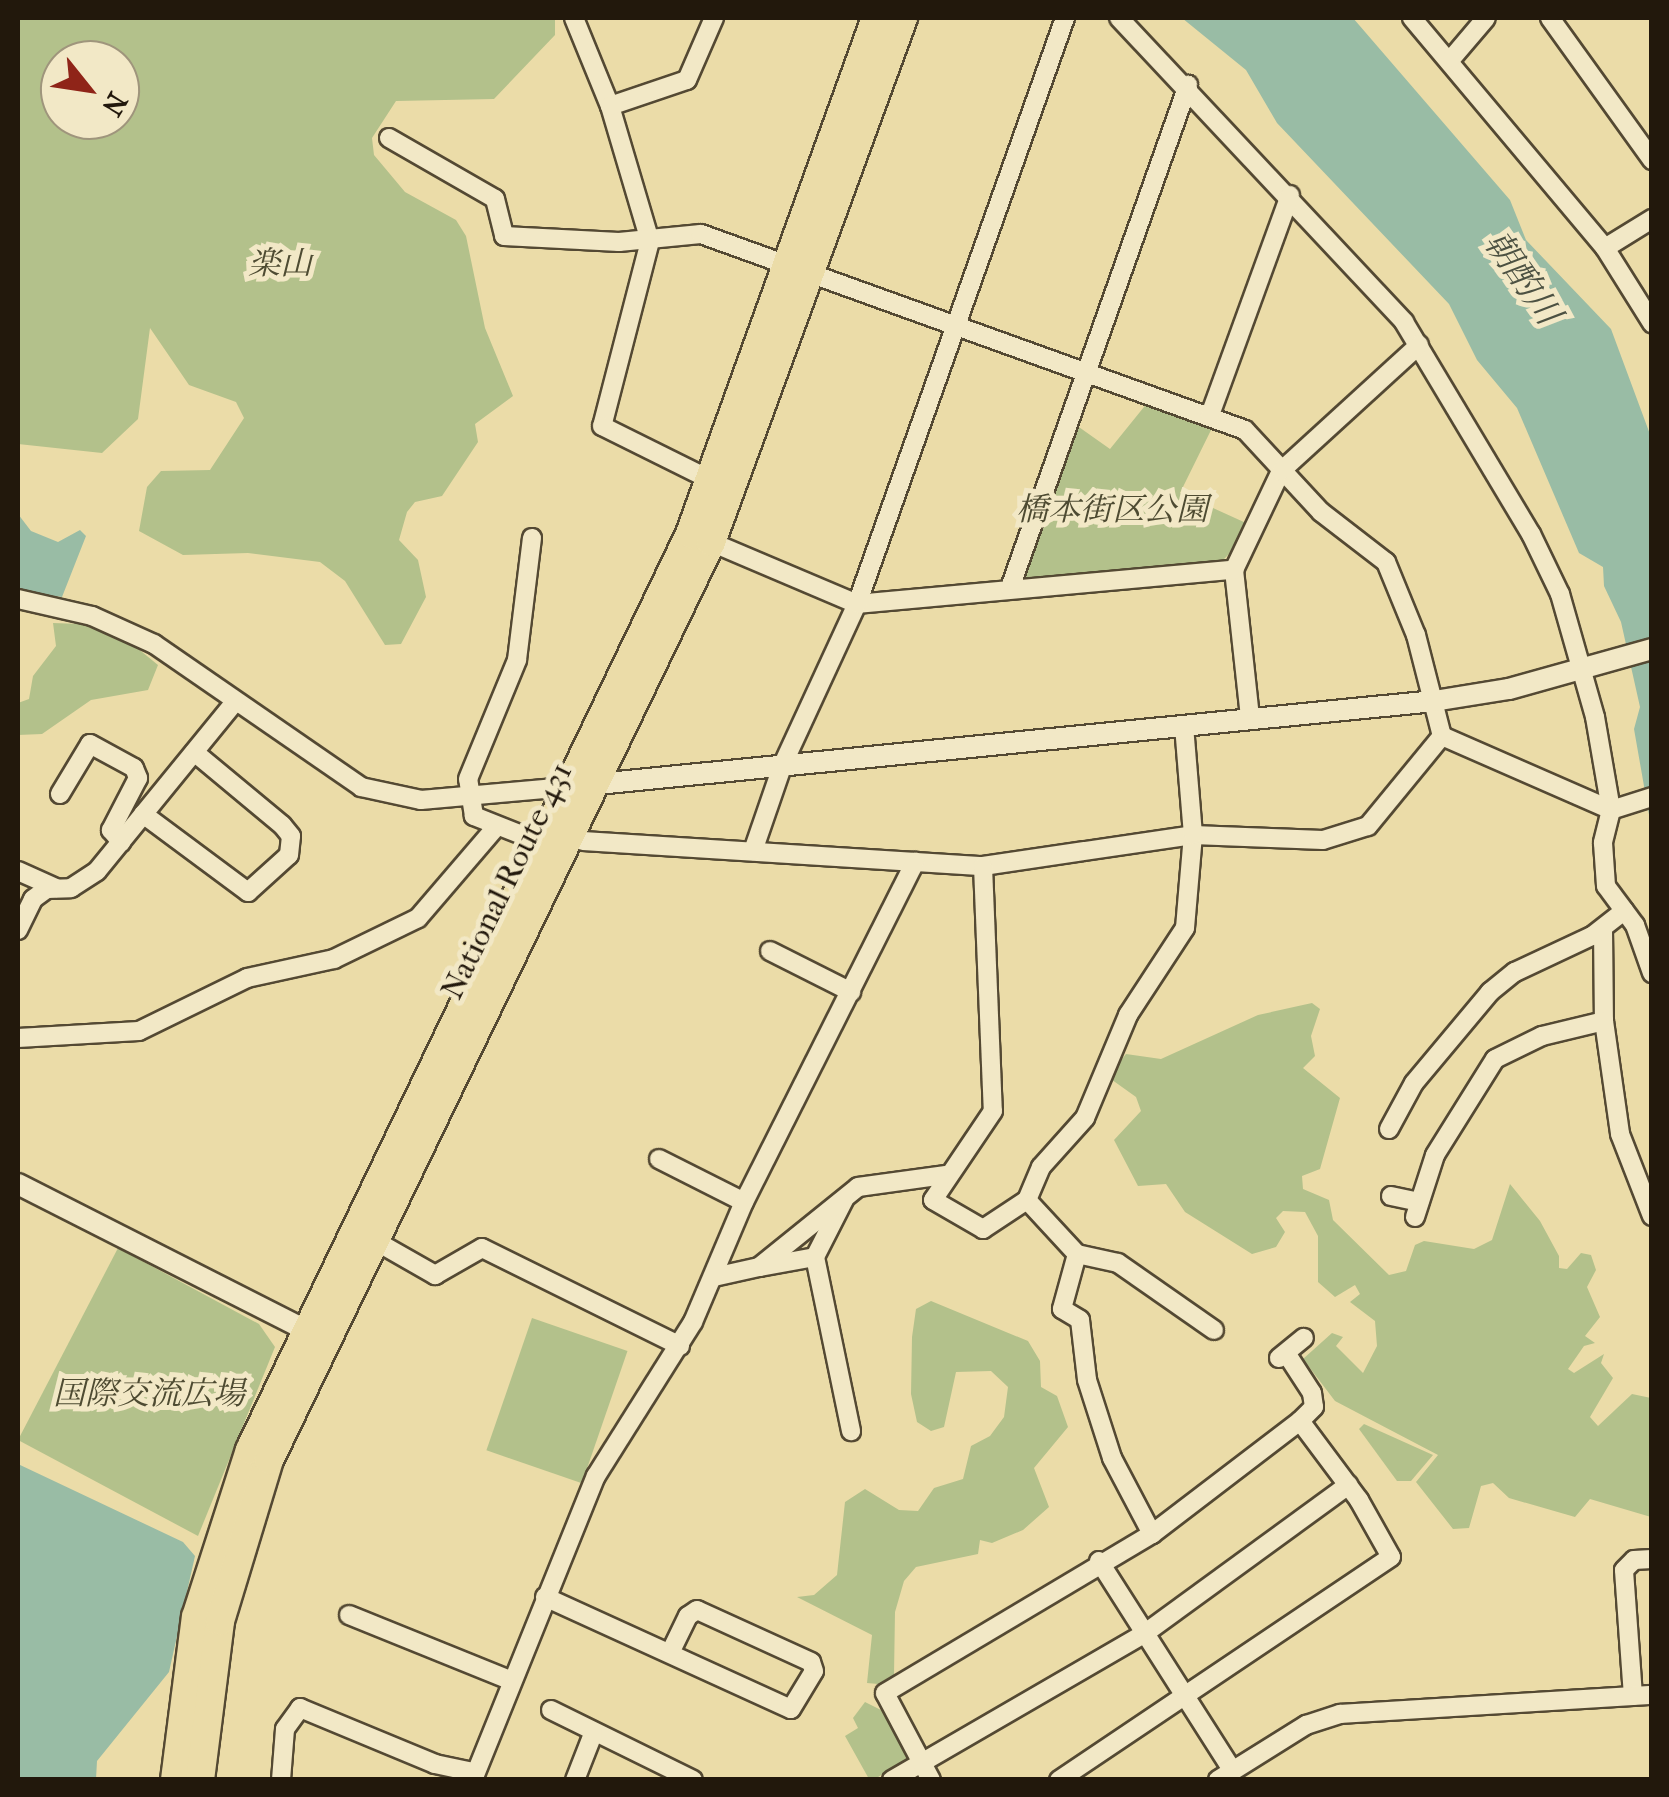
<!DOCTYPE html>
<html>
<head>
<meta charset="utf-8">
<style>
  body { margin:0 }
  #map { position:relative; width:1669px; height:1797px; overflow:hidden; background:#ebdca8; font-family:"IM FELL French Canon","Noto Serif JP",serif }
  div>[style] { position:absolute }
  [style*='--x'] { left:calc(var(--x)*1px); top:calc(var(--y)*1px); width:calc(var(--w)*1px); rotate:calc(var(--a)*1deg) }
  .green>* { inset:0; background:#b3c18b; transform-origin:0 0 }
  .water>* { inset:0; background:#99bca5 }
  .roads { filter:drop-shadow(2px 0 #544933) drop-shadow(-2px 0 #544933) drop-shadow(0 2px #544933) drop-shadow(0 -2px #544933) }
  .minor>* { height:18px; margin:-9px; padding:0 9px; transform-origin:9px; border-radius:9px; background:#f2e8c6 }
  .tertiary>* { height:20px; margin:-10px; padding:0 10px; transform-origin:10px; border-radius:10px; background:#f2e8c6 }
  .trunk>* { height:28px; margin:-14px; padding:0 14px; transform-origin:14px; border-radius:14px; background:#ebdca8 }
  span { translate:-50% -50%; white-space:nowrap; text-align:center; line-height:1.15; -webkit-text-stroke:10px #f2e8c6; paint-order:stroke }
  .park-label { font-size:32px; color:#4e4b32; font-style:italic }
  .street-label { font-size:32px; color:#22180c }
  .water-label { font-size:35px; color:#4c5142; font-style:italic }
  .frame { position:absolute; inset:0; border:20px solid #22180c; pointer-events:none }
  .north { position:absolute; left:40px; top:40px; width:100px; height:100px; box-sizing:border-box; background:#f2e8c6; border:2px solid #9f957c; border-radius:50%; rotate:120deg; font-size:28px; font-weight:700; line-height:40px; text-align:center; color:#22180c }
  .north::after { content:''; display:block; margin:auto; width:35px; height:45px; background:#8f2418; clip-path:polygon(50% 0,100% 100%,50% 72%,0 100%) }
</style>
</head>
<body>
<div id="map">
  <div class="green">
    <i style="clip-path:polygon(evenodd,18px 18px,555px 18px,555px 35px,494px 99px,396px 101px,372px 138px,374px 155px,405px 192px,456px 220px,466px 236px,485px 328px,513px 396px,475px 424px,478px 442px,442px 496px,415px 502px,407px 512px,399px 540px,418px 560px,426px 597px,401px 644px,385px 645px,345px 581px,320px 562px,248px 553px,183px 555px,139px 531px,147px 487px,161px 471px,210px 470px,244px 418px,236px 402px,189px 385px,150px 328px,138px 419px,102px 453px,18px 444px,18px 18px,60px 60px,120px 60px,120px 120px,60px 120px,60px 60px)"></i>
    <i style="clip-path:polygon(1148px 402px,1213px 426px,1180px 493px,1246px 523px,1229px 554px,1222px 561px,1028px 580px,1023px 575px,1076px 425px,1110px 449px)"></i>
    <i style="clip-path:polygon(53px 623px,81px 624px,131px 643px,158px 665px,148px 690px,91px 700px,42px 734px,18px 735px,18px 703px,29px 699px,33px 676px,56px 646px)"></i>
    <i style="clip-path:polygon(1312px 1003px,1320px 1009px,1311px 1036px,1315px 1056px,1303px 1068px,1340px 1098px,1320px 1169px,1302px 1176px,1303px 1189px,1329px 1200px,1333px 1220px,1389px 1275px,1406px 1271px,1415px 1245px,1424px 1241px,1474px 1249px,1492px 1240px,1510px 1184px,1540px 1221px,1559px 1256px,1559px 1268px,1567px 1269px,1581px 1253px,1591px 1255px,1596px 1270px,1587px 1287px,1600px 1317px,1585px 1336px,1595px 1343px,1584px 1346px,1568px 1369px,1574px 1373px,1604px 1354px,1601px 1363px,1613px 1378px,1590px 1417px,1598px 1426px,1632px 1394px,1651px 1398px,1651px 1517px,1590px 1499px,1575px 1517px,1509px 1498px,1493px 1483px,1481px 1486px,1469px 1528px,1453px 1529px,1416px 1482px,1438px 1455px,1335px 1401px,1303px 1359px,1332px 1333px,1343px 1337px,1336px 1346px,1363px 1373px,1377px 1346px,1375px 1321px,1350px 1302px,1360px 1294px,1355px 1285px,1335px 1297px,1318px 1282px,1318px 1236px,1305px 1212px,1283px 1211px,1276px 1218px,1285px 1232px,1276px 1247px,1252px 1254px,1185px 1212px,1166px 1184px,1138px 1186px,1114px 1140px,1141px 1111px,1136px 1097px,1108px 1077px,1126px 1054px,1161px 1059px,1258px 1015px)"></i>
    <i style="clip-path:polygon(118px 1248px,259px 1324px,275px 1347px,198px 1536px,18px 1440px)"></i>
    <i style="clip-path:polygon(931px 1301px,1028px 1341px,1040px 1361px,1041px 1387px,1057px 1396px,1068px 1427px,1034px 1468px,1049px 1507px,1023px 1530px,992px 1543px,980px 1540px,978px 1554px,916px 1567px,904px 1581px,895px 1612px,894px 1675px,878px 1684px,867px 1683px,872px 1635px,797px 1597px,814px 1595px,837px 1575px,845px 1502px,865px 1489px,899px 1510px,918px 1511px,934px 1488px,963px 1479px,971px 1446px,990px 1436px,1004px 1417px,1008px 1387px,991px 1371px,956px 1372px,944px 1427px,931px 1431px,917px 1422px,911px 1394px,912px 1337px,916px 1309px)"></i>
    <i style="left:532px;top:1318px;width:101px;height:140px;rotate:19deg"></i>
    <i style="clip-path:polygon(1364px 1424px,1433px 1455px,1411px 1481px,1397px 1481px,1359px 1429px)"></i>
    <i style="clip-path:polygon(865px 1702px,881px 1710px,911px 1756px,875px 1779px,869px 1779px,845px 1736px,858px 1728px,853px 1718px)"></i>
  </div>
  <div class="water">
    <i style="clip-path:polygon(1182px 18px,1353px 18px,1510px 200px,1526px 240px,1611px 329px,1651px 437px,1651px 826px,1634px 729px,1640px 707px,1621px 622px,1604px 586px,1603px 567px,1579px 553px,1517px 408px,1477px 360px,1449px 304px,1277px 123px,1246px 70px)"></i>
    <i style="clip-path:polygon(18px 514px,31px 531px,58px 542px,80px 530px,86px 536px,62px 597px,18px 591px)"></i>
    <i style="clip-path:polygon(18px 1464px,183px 1542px,195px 1556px,169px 1672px,97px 1761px,96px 1779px,18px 1779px)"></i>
  </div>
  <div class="roads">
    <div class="minor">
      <i style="--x:574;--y:18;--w:95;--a:67.8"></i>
      <i style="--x:610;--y:106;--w:141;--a:73.5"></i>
      <i style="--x:650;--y:241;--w:191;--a:104.5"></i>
      <i style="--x:602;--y:426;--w:122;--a:26.4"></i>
      <i style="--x:1119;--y:18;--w:417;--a:46.8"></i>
      <i style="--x:1404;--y:322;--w:247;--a:59.1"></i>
      <i style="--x:1531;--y:534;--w:67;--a:64.2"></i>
      <i style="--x:1560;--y:594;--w:128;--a:74.1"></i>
      <i style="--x:1595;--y:717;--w:94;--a:80.2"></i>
      <i style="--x:1611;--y:810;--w:34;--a:104"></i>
      <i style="--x:1603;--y:843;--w:43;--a:86"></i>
      <i style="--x:1606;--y:886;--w:49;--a:53.4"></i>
      <i style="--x:1635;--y:925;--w:51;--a:70.5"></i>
      <i style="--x:1412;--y:18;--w:300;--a:50"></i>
      <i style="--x:1605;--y:248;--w:89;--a:57.9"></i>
      <i style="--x:1550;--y:18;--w:175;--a:54.3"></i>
      <i style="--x:1452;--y:58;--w:52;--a:-49.6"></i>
      <i style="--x:610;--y:106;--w:81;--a:-18.7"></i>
      <i style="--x:687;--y:80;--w:68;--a:-66.5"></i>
      <i style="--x:389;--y:138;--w:122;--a:29.9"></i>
      <i style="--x:495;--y:199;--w:38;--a:76"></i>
      <i style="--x:504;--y:236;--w:115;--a:3"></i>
      <i style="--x:619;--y:242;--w:82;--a:-5.6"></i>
      <i style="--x:701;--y:234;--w:578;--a:19.81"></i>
      <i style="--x:1245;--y:430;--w:112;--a:47.2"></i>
      <i style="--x:1321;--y:512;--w:82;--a:37.6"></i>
      <i style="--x:1386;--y:562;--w:79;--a:67.7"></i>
      <i style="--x:1416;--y:635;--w:104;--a:75.6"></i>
      <i style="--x:1605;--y:248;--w:55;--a:-31.7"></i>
      <i style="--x:1210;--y:415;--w:234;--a:-70"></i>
      <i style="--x:711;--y:542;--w:159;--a:23"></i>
      <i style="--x:857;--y:604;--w:379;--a:-5.2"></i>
      <i style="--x:1234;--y:570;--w:149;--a:83.8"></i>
      <i style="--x:1234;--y:570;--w:110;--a:-64.6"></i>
      <i style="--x:1281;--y:471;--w:187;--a:-42.4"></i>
      <i style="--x:1010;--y:588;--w:534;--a:-70.51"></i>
      <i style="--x:18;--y:599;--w:76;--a:12.9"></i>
      <i style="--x:92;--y:616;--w:68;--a:24.3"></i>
      <i style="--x:154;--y:644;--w:252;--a:34.6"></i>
      <i style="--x:361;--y:787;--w:61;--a:12.2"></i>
      <i style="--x:421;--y:800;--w:146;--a:-5.1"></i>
      <i style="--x:1442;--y:736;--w:184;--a:23.6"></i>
      <i style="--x:1611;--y:810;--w:43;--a:-17.6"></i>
      <i style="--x:60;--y:794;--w:58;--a:-59"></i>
      <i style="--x:90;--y:744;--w:50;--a:28.6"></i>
      <i style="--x:134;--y:768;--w:11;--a:68"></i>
      <i style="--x:138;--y:778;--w:59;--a:117.4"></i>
      <i style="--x:111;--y:830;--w:16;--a:50"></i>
      <i style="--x:143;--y:814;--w:131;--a:36.6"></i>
      <i style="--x:248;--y:892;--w:55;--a:-42.1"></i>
      <i style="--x:289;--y:855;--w:19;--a:-84"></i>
      <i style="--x:291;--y:836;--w:14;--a:-129"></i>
      <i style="--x:282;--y:825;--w:114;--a:-140.3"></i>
      <i style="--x:522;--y:835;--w:52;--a:-158.4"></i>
      <i style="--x:474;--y:816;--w:37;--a:-99"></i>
      <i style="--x:468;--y:779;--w:129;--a:-67.6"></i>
      <i style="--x:517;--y:660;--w:123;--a:-83"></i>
      <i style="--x:583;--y:841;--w:401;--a:3.6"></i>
      <i style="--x:983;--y:866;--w:212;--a:-8.4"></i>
      <i style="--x:1193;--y:835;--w:130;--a:2.2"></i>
      <i style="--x:1323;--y:840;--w:47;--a:-17.3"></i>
      <i style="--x:1368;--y:826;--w:117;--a:-50.6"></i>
      <i style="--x:753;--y:851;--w:92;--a:-71"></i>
      <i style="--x:783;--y:764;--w:176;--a:-65.2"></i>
      <i style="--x:857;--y:604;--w:622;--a:-70.46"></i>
      <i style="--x:983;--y:866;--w:245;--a:87.7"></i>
      <i style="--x:993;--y:1111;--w:107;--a:124"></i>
      <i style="--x:933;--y:1200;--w:58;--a:30.1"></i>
      <i style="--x:983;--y:1229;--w:53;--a:-33.4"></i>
      <i style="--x:1027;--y:1200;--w:74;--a:47.2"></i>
      <i style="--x:1077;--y:1254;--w:57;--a:105.3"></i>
      <i style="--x:1062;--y:1309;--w:21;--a:31"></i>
      <i style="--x:1080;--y:1320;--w:60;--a:83.3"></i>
      <i style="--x:1087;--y:1380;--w:82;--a:72.2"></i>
      <i style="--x:1112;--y:1458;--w:86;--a:62.2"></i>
      <i style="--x:18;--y:871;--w:42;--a:24.1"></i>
      <i style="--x:1603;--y:929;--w:92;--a:89.4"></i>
      <i style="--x:1604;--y:1021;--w:114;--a:81.9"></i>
      <i style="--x:1620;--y:1134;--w:88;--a:68.7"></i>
      <i style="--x:18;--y:930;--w:34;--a:-64"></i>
      <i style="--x:33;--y:899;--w:17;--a:-36"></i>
      <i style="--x:47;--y:889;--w:24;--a:-2"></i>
      <i style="--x:71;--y:888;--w:31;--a:-33"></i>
      <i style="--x:97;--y:871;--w:217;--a:-50.8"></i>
      <i style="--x:770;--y:951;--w:91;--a:26.8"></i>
      <i style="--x:18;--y:1038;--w:121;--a:-3.3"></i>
      <i style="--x:139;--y:1031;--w:120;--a:-26.1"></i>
      <i style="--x:247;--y:978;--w:89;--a:-12.3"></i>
      <i style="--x:334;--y:959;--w:93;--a:-26"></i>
      <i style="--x:418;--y:918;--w:120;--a:-49.4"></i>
      <i style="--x:1389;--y:1129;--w:52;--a:-61.5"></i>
      <i style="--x:1414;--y:1083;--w:119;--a:-50.1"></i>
      <i style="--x:1490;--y:992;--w:32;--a:-39"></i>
      <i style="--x:1515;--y:972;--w:85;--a:-25.1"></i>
      <i style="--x:1592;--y:936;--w:41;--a:-38"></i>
      <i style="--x:659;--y:1159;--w:95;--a:26.8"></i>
      <i style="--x:1391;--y:1196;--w:29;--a:12"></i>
      <i style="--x:844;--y:1200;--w:64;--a:117"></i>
      <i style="--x:815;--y:1257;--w:178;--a:78.3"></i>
      <i style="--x:1027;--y:1200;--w:36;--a:-67"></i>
      <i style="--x:1041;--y:1167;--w:66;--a:-48.1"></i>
      <i style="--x:1085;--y:1118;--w:112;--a:-67.3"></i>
      <i style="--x:1128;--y:1015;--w:104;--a:-56.8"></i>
      <i style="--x:1185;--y:928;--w:93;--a:-85.1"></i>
      <i style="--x:1193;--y:835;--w:110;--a:-94.7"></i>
      <i style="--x:1415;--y:1217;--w:65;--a:-72.1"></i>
      <i style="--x:1435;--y:1155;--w:113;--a:-58"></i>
      <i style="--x:1495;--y:1059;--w:52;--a:-26.1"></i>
      <i style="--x:1542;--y:1036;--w:64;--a:-13.6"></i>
      <i style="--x:372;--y:1239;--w:73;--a:29.7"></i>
      <i style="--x:435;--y:1275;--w:54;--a:-29.9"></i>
      <i style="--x:482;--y:1248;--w:221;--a:26.3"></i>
      <i style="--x:1077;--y:1254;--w:42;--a:12.4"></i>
      <i style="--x:1118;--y:1263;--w:117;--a:34.9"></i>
      <i style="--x:760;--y:1267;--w:56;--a:-10.3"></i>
      <i style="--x:714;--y:1277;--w:46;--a:-12.5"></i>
      <i style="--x:759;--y:1267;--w:127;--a:-38.9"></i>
      <i style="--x:858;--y:1187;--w:87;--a:-7.9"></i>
      <i style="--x:1288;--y:1356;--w:44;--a:57"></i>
      <i style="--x:1312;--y:1393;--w:14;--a:82"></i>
      <i style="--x:1314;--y:1407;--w:20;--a:135"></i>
      <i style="--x:1279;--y:1358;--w:32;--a:-39"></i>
      <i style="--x:1099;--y:1561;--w:248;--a:57.5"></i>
      <i style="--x:545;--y:1597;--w:270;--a:24.5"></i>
      <i style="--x:791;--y:1709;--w:44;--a:-58.8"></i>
      <i style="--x:814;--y:1671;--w:9;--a:-108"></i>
      <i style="--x:811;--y:1662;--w:125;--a:-155.5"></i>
      <i style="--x:697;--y:1610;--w:11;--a:146"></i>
      <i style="--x:688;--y:1616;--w:41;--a:115.9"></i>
      <i style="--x:349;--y:1615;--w:174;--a:22"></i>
      <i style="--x:1633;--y:1696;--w:126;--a:-94.1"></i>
      <i style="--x:1624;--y:1570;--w:14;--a:-45"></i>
      <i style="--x:1634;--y:1560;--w:18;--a:-3"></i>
      <i style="--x:551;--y:1710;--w:158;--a:26.2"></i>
      <i style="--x:281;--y:1780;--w:51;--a:-85.5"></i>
      <i style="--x:285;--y:1729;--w:26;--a:-54"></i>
      <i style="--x:300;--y:1708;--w:146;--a:22.5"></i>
      <i style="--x:435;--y:1764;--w:39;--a:12"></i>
      <i style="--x:473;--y:1780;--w:328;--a:-68"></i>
      <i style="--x:596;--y:1476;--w:182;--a:-57.8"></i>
      <i style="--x:693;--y:1322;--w:130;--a:-67"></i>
      <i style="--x:744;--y:1202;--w:381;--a:-63.3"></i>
      <i style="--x:575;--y:1780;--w:49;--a:-68.6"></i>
      <i style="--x:892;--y:1780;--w:291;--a:-30.1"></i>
      <i style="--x:1144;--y:1634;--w:253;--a:-36.1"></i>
      <i style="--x:931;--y:1780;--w:98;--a:-117.9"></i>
      <i style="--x:885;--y:1693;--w:311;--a:-30.8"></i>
      <i style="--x:1152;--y:1534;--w:186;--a:-37.4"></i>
      <i style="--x:1300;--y:1421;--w:99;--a:53.2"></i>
      <i style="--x:1359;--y:1500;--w:65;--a:60.7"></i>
      <i style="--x:1391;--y:1557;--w:400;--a:146.1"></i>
      <i style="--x:1218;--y:1780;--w:104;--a:-32"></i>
      <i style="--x:1306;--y:1725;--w:36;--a:-18"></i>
      <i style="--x:1340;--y:1714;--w:313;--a:-3.5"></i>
    </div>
    <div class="tertiary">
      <i style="--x:587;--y:785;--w:851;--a:-5.66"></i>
      <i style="--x:1434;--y:701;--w:76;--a:-9.1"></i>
      <i style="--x:1509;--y:689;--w:148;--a:-15.6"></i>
      <i style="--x:18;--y:1184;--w:335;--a:26.9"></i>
    </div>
    <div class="trunk">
      <i style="--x:175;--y:1780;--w:164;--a:-82.7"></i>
      <i style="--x:196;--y:1617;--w:176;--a:-72.1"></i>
      <i style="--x:250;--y:1450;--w:1016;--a:-64.34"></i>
      <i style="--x:690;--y:534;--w:548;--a:-70.18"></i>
      <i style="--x:200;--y:1780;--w:160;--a:-82.8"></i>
      <i style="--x:220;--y:1621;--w:168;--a:-73.1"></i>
      <i style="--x:269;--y:1460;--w:1019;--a:-64.29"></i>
      <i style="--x:711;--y:542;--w:558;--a:-69.88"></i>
    </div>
  </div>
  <div class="park-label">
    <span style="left:280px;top:264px">楽山</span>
    <span style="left:1112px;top:510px">橋本街区公園</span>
    <span style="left:149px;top:1394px">国際交流広場</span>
  </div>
  <div class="street-label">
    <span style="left:507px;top:881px;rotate:-64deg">National Route 431</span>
  </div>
  <div class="water-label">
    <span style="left:1522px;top:278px;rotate:55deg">朝酌川</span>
  </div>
  <div class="frame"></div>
  <div class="north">N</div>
</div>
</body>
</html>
